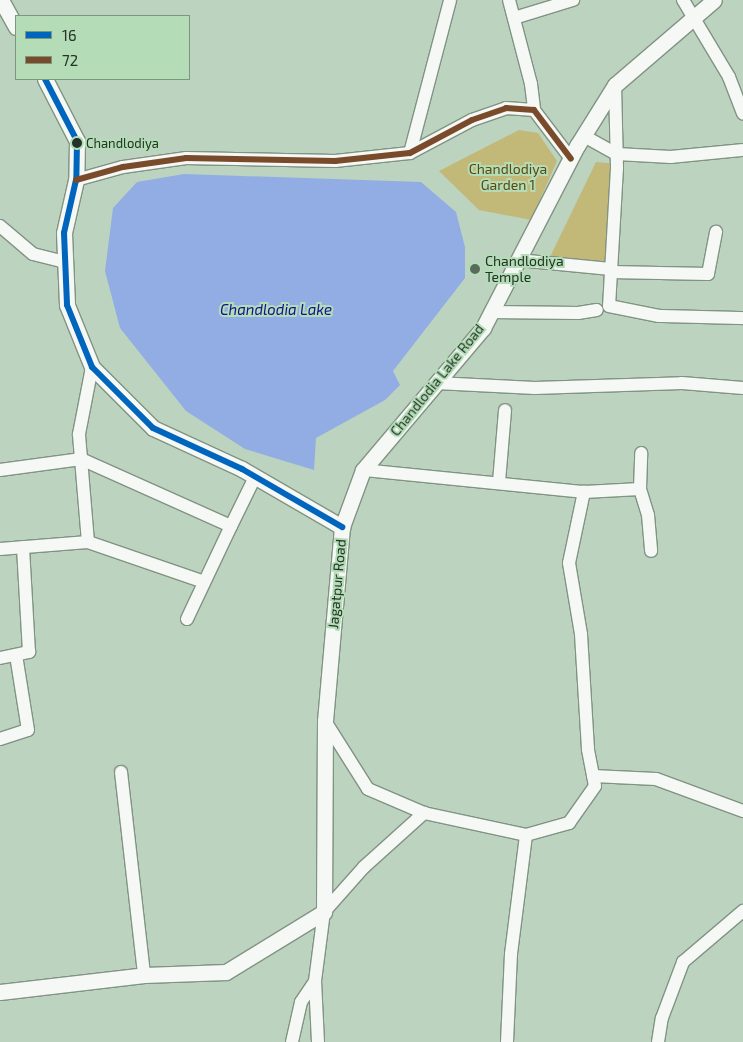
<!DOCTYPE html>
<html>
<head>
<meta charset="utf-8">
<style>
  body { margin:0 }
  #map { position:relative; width:743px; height:1042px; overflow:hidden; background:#bcd3bf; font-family:"Exo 2",sans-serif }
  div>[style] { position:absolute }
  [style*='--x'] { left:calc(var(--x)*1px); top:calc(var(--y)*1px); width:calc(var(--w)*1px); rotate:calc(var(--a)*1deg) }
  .green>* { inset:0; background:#c2b878 }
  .water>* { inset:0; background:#91ade3 }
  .roads { filter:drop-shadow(1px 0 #819383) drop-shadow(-1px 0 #819383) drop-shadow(0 1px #819383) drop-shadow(0 -1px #819383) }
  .minor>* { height:12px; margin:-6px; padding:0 6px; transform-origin:6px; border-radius:6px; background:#f5f8f5 }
  .tertiary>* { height:15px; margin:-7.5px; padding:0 7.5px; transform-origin:7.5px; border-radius:7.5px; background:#f5f8f5 }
  .bus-1>* { height:6px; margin:-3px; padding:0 3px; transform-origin:3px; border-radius:3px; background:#0065bd }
  .bus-2>* { height:6px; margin:-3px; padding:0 3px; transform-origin:3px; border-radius:3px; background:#7a4b2a }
  .dots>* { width:14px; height:14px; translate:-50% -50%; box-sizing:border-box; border:2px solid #b3dcb7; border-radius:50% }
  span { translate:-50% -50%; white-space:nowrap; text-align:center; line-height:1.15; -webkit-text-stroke:4px #b3dcb7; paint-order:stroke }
  .bus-label { font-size:13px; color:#233325 }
  .left { translate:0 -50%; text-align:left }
  .park-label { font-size:14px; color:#5d480e }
  .poi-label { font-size:14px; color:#233325 }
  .street-label { font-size:14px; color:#233325 }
  .water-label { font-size:15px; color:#111191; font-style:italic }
  .legend { position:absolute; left:15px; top:15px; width:175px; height:65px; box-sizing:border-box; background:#b3dcb7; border:1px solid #79987d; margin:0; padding:6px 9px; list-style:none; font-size:15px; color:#233325 }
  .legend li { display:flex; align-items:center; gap:10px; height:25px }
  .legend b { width:25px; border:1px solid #79987d }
</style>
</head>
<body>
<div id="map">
  <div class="green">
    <i style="clip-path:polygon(519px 130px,538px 133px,557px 161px,531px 220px,479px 210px,439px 171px)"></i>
    <i style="clip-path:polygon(596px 162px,617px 164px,605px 264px,549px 259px)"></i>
  </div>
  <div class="water">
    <i style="clip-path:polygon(184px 174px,421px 182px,456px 212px,465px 247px,465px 278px,393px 371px,400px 385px,385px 400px,316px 438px,314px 470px,245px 449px,186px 411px,120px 328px,105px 271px,113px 208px,137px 182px)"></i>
  </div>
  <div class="roads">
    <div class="minor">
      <i style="--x:509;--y:0;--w:87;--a:75.3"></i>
      <i style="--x:531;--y:84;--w:26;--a:83"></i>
      <i style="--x:683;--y:0;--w:90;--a:59.1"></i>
      <i style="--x:729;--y:77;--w:39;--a:69"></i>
      <i style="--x:514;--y:18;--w:62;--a:-17"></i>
      <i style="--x:615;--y:85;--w:83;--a:88.6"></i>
      <i style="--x:617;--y:168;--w:138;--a:93.3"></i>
      <i style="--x:609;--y:306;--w:51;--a:11.3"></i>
      <i style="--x:659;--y:316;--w:84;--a:1.4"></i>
      <i style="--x:584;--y:136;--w:38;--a:29"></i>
      <i style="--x:617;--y:154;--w:54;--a:3.2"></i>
      <i style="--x:671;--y:157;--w:72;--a:-5.6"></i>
      <i style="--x:410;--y:153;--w:158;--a:-75.3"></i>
      <i style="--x:76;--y:180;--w:49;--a:-15.5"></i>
      <i style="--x:123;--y:167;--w:64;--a:-8.1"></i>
      <i style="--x:186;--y:158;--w:149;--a:1.2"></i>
      <i style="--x:335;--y:161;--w:75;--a:-6.1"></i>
      <i style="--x:410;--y:153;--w:70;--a:-28"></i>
      <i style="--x:472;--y:120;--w:36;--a:-19"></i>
      <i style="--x:506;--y:108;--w:28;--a:4"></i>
      <i style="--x:534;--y:110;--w:61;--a:52.9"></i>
      <i style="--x:0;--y:226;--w:43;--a:40.3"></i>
      <i style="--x:33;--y:254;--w:34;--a:14"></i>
      <i style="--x:518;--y:260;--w:93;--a:5.5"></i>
      <i style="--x:611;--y:272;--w:97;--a:1.2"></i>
      <i style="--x:708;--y:274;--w:43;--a:-79.2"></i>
      <i style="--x:491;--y:312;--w:87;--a:0.7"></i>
      <i style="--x:578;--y:313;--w:19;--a:-9"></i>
      <i style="--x:436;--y:383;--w:99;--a:2.9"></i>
      <i style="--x:535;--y:388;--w:147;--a:-1.9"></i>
      <i style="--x:682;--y:383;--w:61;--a:4.7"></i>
      <i style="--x:0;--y:470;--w:82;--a:-7.7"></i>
      <i style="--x:81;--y:459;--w:164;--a:24.1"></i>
      <i style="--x:231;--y:526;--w:55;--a:-63.9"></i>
      <i style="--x:499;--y:482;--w:72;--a:-85.2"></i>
      <i style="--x:640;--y:489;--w:36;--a:-88"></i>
      <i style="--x:584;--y:492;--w:56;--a:-3.1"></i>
      <i style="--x:640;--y:489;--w:27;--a:73"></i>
      <i style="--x:648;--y:515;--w:36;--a:85"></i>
      <i style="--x:88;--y:542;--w:123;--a:19"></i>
      <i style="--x:0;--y:549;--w:88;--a:-4.5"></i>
      <i style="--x:88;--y:542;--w:108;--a:-94.8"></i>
      <i style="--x:79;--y:434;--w:68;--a:-79"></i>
      <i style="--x:187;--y:619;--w:103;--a:-64.7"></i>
      <i style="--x:0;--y:658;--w:30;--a:-12"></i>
      <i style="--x:29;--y:652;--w:105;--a:-93.3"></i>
      <i style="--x:325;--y:721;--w:80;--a:57.7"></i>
      <i style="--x:368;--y:789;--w:61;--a:23.2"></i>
      <i style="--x:424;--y:813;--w:104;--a:12.2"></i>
      <i style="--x:526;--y:835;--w:45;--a:-15.6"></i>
      <i style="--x:569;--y:823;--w:45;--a:-54.9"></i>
      <i style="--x:595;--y:786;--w:38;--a:-101"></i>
      <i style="--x:588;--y:749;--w:115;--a:-93.5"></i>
      <i style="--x:581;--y:634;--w:72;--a:-99.6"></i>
      <i style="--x:569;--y:563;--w:73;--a:-78.1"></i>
      <i style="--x:584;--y:492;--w:222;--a:-174.3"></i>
      <i style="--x:0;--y:739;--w:29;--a:-18"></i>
      <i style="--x:28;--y:730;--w:76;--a:-99.1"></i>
      <i style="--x:121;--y:772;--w:204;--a:83.5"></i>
      <i style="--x:593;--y:776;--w:63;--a:2.7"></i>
      <i style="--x:656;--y:779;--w:93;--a:20.2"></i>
      <i style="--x:292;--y:1042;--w:41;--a:-77.3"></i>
      <i style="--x:301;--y:1002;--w:25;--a:-56"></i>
      <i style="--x:318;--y:1042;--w:61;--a:-92.8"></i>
      <i style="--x:315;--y:981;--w:70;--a:-82.6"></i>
      <i style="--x:324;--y:912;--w:60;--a:-48.4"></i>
      <i style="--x:364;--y:867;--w:81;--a:-42"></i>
      <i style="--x:507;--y:1042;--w:88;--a:-87.4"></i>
      <i style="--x:511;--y:954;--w:120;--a:-82.8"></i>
      <i style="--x:658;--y:1042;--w:24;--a:-81"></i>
      <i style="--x:662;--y:1018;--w:60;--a:-69.4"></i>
      <i style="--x:683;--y:962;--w:79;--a:-40.4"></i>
    </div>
    <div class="tertiary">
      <i style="--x:1;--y:0;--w:31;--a:61"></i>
      <i style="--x:45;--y:79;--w:70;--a:62.7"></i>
      <i style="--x:77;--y:141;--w:39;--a:91"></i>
      <i style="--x:76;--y:180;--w:54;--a:102.8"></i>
      <i style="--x:64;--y:233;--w:72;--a:87.6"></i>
      <i style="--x:67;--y:305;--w:67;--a:68"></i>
      <i style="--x:92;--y:367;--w:86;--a:45"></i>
      <i style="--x:153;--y:428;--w:98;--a:24.7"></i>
      <i style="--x:242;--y:469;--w:116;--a:30.1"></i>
      <i style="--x:0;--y:992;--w:145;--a:-6.7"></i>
      <i style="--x:144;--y:975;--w:82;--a:-2.1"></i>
      <i style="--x:226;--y:972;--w:115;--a:-31.5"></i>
      <i style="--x:324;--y:912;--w:191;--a:-89.7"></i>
      <i style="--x:325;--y:721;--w:195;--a:-85"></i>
      <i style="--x:342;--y:527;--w:61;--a:-69.8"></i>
      <i style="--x:363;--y:470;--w:186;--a:-49.8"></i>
      <i style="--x:483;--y:328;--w:205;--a:-62.7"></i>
      <i style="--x:577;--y:146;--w:72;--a:-58.1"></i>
      <i style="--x:615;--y:85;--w:130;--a:-40.6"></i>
    </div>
  </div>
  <div class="bus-1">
    <i style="--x:45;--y:79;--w:70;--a:62.7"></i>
    <i style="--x:77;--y:141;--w:39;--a:91"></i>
    <i style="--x:76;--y:180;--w:54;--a:102.8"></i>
    <i style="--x:64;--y:233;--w:72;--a:87.6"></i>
    <i style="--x:67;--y:305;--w:67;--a:68"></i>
    <i style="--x:92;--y:367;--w:86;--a:45"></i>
    <i style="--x:153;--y:428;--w:98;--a:24.7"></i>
    <i style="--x:242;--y:469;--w:116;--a:30.1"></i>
  </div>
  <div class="bus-2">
    <i style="--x:76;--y:180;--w:49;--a:-15.5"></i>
    <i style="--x:123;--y:167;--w:64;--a:-8.1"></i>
    <i style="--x:186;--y:158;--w:149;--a:1.2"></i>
    <i style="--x:335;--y:161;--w:75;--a:-6.1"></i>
    <i style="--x:410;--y:153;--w:70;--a:-28"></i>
    <i style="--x:472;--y:120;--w:36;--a:-19"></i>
    <i style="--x:506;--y:108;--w:28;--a:4"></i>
    <i style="--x:534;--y:110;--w:61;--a:52.9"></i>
  </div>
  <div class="dots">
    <i style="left:77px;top:143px;background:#233325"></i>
    <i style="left:475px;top:269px;background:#596b5b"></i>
  </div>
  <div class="bus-label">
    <span class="left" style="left:86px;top:143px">Chandlodiya</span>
  </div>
  <div class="park-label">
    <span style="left:508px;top:177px">Chandlodiya<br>Garden 1</span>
  </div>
  <div class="poi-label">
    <span class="left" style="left:485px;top:269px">Chandlodiya<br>Temple</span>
  </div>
  <div class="street-label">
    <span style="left:437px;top:380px;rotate:-51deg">Chandlodia Lake Road</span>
    <span style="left:337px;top:584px;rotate:-85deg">Jagatpur Road</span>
  </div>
  <div class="water-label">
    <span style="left:276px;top:310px">Chandlodia Lake</span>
  </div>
  <ul class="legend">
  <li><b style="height:6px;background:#0065bd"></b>16</li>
  <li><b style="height:6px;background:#7a4b2a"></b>72</li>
  </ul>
</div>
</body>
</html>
